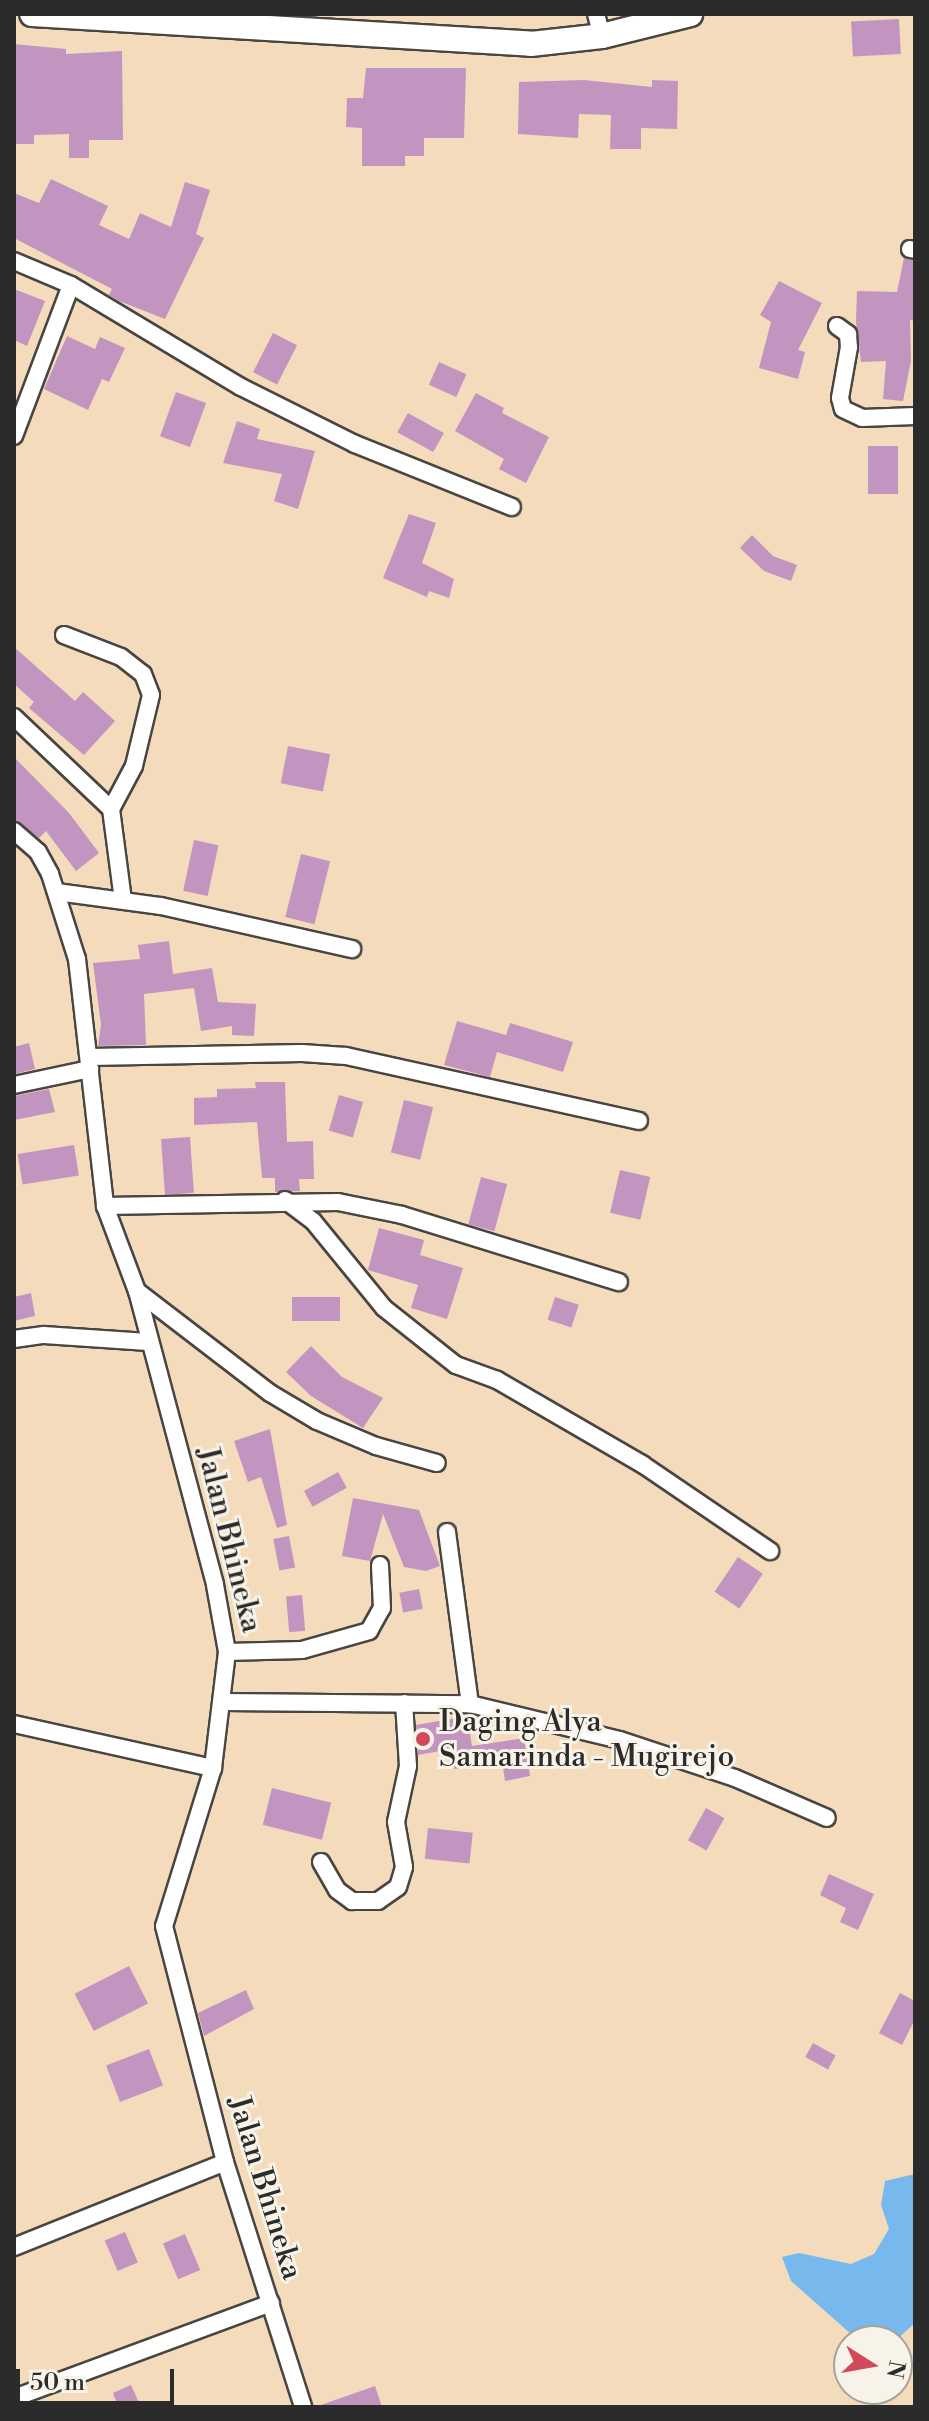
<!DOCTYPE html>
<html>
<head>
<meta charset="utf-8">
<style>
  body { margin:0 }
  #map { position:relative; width:929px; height:2421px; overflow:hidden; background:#f3dbbb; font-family:"Libre Bodoni",serif }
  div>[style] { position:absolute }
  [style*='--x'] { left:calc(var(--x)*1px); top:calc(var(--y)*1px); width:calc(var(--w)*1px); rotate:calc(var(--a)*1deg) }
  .water>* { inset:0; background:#78b9ed }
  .building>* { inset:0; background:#c295c0; transform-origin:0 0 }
  .roads { filter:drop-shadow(2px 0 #494541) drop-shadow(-2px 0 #494541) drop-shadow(0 2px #494541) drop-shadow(0 -2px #494541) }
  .street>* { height:16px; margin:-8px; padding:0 8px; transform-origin:8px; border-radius:8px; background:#fff }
  .secondary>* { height:24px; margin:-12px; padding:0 12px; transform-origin:12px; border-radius:12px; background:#fff }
  .dots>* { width:22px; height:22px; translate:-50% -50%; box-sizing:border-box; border:4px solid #f7f3e8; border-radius:50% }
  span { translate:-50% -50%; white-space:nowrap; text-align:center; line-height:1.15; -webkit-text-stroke:6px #f7f3e8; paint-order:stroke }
  .street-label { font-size:30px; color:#2b2b2b }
  .poi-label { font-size:30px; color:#2b2b2b }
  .left { translate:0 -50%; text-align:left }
  .frame { position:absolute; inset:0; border:16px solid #2b2b2b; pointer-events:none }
  .north { position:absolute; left:833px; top:2325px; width:80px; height:80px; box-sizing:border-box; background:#f7f3e8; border:2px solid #a5a39c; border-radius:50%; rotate:101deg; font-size:22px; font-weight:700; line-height:32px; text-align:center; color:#2b2b2b }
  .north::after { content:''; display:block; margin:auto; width:28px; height:36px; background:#d1495b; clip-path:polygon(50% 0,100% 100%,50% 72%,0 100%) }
  .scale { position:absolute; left:16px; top:2369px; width:158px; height:36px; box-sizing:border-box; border:4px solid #2b2b2b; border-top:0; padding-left:10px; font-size:24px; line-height:28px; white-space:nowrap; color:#2b2b2b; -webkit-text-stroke:6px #f7f3e8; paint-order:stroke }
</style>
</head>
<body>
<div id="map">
  <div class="water">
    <i style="clip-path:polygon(915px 2174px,915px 2323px,895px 2341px,859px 2341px,791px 2281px,782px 2257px,799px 2253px,851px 2264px,874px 2254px,889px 2229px,881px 2205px,885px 2181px)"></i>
  </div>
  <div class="building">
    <i style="left:899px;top:19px;width:35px;height:48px;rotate:87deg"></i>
    <i style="clip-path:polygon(14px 44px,66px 49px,66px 54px,122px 51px,123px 140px,89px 140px,89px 158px,69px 158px,69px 134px,34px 135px,34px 144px,14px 144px)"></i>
    <i style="clip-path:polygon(366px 68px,466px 68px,464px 138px,424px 138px,424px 156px,405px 156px,405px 166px,362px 166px,362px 128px,346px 127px,347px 98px,363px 98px)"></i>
    <i style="clip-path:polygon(584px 80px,652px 87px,652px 80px,678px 81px,677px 129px,641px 128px,641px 149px,610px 149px,611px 115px,579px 114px,578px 138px,518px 134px,519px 82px)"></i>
    <i style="clip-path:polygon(51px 179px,108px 206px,99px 225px,129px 239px,140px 213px,171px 227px,185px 182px,210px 190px,196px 234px,204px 238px,165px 319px,119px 301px,109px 295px,112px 289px,14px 238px,14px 193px,39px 203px)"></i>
    <i style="clip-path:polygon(904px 258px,915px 261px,915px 321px,910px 320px,911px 361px,903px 401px,883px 399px,886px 361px,861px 362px,856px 322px,857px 291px,897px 292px)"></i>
    <i style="clip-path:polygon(779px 281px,822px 303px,798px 350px,805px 352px,798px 379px,759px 368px,771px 322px,760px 315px)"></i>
    <i style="clip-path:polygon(14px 289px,45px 301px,27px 346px,14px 340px)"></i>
    <i style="left:273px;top:333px;width:27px;height:44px;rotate:27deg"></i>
    <i style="clip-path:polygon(67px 336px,95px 349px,100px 337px,125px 348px,109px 382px,102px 379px,88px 410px,44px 389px)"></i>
    <i style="left:439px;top:362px;width:30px;height:25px;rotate:24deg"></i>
    <i style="left:176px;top:392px;width:32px;height:47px;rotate:20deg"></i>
    <i style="clip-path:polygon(476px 393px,504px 408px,502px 413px,549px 437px,526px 483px,499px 469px,504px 459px,455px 431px)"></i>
    <i style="left:408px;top:413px;width:41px;height:22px;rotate:29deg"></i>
    <i style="clip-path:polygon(237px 421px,260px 429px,257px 439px,315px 451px,298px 509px,274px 501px,282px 474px,223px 463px)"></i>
    <i style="left:868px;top:446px;width:30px;height:48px"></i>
    <i style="clip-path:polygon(409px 514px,436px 523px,422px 563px,454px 579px,449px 598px,429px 591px,427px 597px,383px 578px)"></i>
    <i style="clip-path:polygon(752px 535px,773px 556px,797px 565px,791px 581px,764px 571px,740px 548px)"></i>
    <i style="clip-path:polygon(14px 647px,75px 701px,83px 692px,115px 721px,84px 755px,29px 708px,34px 702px,14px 684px)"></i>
    <i style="left:288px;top:746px;width:43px;height:38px;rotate:11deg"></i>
    <i style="clip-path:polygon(14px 757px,69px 813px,99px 853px,76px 871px,46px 831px,39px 838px,14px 820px)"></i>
    <i style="left:194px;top:840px;width:25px;height:52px;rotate:12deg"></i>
    <i style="left:301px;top:854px;width:30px;height:65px;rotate:14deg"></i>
    <i style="clip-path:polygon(169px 941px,173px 974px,212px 968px,218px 1002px,256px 1004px,254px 1036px,232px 1035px,232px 1026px,201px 1031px,194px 988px,144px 994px,146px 1045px,98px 1046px,101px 1025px,93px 963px,140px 959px,138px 945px)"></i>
    <i style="clip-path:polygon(457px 1021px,506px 1035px,510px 1023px,573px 1042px,563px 1072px,497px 1052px,490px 1077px,444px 1065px)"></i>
    <i style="clip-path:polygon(29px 1043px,35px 1069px,14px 1074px,14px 1047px)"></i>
    <i style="clip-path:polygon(255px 1082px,285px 1082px,287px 1142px,313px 1141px,314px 1179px,299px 1179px,300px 1191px,275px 1192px,275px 1178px,262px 1178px,257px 1122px,194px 1125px,194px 1098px,217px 1097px,217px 1089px,256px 1088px)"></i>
    <i style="clip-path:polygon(49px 1089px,55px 1112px,14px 1120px,14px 1096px)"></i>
    <i style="left:339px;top:1095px;width:25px;height:37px;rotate:16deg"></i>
    <i style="left:404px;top:1100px;width:30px;height:54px;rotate:14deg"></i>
    <i style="left:190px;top:1137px;width:56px;height:29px;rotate:86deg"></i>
    <i style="left:74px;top:1145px;width:31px;height:57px;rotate:81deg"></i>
    <i style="left:620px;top:1170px;width:31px;height:44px;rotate:13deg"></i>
    <i style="left:481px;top:1177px;width:27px;height:49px;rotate:15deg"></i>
    <i style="clip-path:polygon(379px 1228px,424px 1240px,420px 1255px,463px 1268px,447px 1319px,411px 1308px,418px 1285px,368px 1270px)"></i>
    <i style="clip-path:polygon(31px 1293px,35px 1316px,14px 1321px,14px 1297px)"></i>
    <i style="left:340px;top:1297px;width:24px;height:48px;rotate:90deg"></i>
    <i style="left:555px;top:1297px;width:25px;height:24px;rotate:18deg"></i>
    <i style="clip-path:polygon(311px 1346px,342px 1377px,383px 1398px,363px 1428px,311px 1396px,286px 1372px)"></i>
    <i style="clip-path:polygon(270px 1429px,287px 1525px,277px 1528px,261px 1477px,248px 1482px,234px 1441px)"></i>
    <i style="left:338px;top:1472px;width:18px;height:39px;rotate:61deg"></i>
    <i style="clip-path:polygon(353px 1498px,419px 1510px,440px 1566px,426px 1571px,404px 1567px,383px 1514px,370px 1561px,342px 1556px)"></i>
    <i style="left:289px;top:1536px;width:32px;height:16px;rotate:79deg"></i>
    <i style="left:738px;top:1557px;width:30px;height:42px;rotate:34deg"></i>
    <i style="left:419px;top:1589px;width:20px;height:20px;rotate:79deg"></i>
    <i style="left:302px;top:1595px;width:36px;height:16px;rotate:85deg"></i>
    <i style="clip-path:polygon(467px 1716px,472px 1746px,524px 1738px,530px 1776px,505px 1781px,502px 1761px,454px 1769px,451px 1749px,418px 1755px,416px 1725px)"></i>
    <i style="left:272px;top:1788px;width:61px;height:38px;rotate:14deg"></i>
    <i style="left:706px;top:1808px;width:21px;height:37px;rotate:29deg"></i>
    <i style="left:428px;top:1828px;width:45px;height:31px;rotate:6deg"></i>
    <i style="clip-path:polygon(829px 1874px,874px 1894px,858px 1930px,840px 1922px,846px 1908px,820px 1895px)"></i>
    <i style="left:129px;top:1966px;width:42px;height:61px;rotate:63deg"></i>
    <i style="clip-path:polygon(246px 1990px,254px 2009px,204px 2036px,198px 2013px)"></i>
    <i style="clip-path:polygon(900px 1993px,915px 2001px,915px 2019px,902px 2045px,879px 2033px)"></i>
    <i style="left:813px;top:2043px;width:26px;height:16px;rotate:29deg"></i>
    <i style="left:149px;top:2049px;width:39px;height:46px;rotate:69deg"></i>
    <i style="left:125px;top:2232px;width:33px;height:22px;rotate:67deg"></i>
    <i style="left:185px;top:2234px;width:39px;height:24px;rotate:67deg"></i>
    <i style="clip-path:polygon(131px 2385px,141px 2407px,118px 2407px,113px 2393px)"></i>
    <i style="clip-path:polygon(375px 2386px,382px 2407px,322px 2407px,321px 2405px)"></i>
  </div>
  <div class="roads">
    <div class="street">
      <i style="--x:596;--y:14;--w:23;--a:75"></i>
      <i style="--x:910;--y:249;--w:5;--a:11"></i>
      <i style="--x:14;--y:261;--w:62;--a:22.8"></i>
      <i style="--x:71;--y:285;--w:198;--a:31"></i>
      <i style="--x:241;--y:387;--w:127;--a:26.6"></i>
      <i style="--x:355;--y:444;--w:169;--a:21.9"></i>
      <i style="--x:837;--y:326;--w:14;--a:36"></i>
      <i style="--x:848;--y:334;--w:13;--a:86"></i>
      <i style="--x:849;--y:347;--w:52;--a:100"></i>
      <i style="--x:840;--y:398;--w:11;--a:75"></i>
      <i style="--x:843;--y:409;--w:21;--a:25"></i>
      <i style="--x:862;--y:418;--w:53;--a:-2.2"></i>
      <i style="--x:14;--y:436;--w:161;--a:-69.3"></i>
      <i style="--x:64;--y:635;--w:61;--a:21.1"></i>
      <i style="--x:121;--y:657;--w:28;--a:38"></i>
      <i style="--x:143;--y:674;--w:22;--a:69"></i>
      <i style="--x:151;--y:695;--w:73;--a:103.5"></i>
      <i style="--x:134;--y:766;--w:49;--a:118.1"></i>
      <i style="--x:111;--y:809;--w:92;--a:82.5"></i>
      <i style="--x:14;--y:717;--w:134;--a:43.5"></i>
      <i style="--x:14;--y:831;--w:32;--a:41"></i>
      <i style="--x:38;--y:852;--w:25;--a:61"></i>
      <i style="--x:50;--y:874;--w:89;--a:72.4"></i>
      <i style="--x:77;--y:959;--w:249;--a:83.5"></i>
      <i style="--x:105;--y:1206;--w:91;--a:69.4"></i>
      <i style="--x:137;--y:1291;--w:304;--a:75.1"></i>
      <i style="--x:215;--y:1585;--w:68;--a:79.8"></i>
      <i style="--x:227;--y:1652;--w:117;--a:96.9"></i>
      <i style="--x:213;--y:1768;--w:165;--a:107.2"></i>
      <i style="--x:164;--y:1926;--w:244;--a:75.5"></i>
      <i style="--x:225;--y:2162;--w:257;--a:72.3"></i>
      <i style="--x:57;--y:892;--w:105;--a:7.7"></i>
      <i style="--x:161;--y:906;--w:196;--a:12.7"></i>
      <i style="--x:90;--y:1057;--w:212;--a:-1.1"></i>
      <i style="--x:302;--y:1053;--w:44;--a:3.9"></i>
      <i style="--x:346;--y:1056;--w:300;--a:12.5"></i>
      <i style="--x:14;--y:1085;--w:78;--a:-11.9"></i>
      <i style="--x:285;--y:1200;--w:35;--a:37"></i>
      <i style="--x:313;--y:1221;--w:112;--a:50.8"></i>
      <i style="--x:384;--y:1308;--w:92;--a:38.4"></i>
      <i style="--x:456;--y:1365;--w:44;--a:20.1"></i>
      <i style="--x:497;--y:1380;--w:168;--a:30.1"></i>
      <i style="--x:642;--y:1464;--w:155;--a:34.2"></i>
      <i style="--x:105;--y:1206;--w:233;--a:-1"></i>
      <i style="--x:338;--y:1202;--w:65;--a:11.5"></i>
      <i style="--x:402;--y:1215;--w:227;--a:17.2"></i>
      <i style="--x:137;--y:1291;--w:168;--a:37.5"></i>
      <i style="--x:270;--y:1393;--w:55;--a:30.8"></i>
      <i style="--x:317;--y:1421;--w:64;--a:23"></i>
      <i style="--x:376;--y:1446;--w:63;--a:15.6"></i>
      <i style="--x:14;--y:1339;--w:30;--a:-8"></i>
      <i style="--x:44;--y:1335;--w:104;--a:3.9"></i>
      <i style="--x:447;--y:1532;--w:174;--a:82.4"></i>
      <i style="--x:227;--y:1652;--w:75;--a:-1.5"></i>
      <i style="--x:302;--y:1650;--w:70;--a:-15.8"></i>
      <i style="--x:369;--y:1631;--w:26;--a:-61"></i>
      <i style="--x:382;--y:1608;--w:43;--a:-92.7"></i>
      <i style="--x:224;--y:1702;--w:246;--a:0.5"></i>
      <i style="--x:470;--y:1704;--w:154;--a:13.5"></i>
      <i style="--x:620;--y:1740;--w:121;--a:18.3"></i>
      <i style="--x:735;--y:1778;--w:100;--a:23.5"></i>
      <i style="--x:14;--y:1724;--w:204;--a:12.5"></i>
      <i style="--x:321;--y:1862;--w:32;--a:60"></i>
      <i style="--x:337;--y:1890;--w:19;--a:36"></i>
      <i style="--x:352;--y:1901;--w:26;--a:0"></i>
      <i style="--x:378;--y:1901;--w:24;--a:-35"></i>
      <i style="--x:398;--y:1887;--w:21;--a:-73"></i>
      <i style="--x:404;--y:1867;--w:46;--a:-100.1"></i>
      <i style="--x:396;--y:1822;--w:57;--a:-77.9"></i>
      <i style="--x:408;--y:1766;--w:63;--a:-93.6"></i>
      <i style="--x:14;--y:2247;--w:227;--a:-21.9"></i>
      <i style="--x:14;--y:2398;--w:274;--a:-20.3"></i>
    </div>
    <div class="secondary">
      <i style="--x:32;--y:14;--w:500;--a:3.4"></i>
      <i style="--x:531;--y:44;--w:71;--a:-6.4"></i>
      <i style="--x:602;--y:36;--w:91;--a:-14"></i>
    </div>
  </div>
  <div class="dots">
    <i style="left:423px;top:1739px;background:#d1495b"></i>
  </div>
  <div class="street-label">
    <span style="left:229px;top:1540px;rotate:76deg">Jalan Bhineka</span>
    <span style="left:265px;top:2188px;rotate:73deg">Jalan Bhineka</span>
  </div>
  <div class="poi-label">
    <span class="left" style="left:439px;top:1739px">Daging Alya<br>Samarinda - Mugirejo</span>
  </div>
  <div class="frame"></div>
  <div class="north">N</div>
  <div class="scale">50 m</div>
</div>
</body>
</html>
